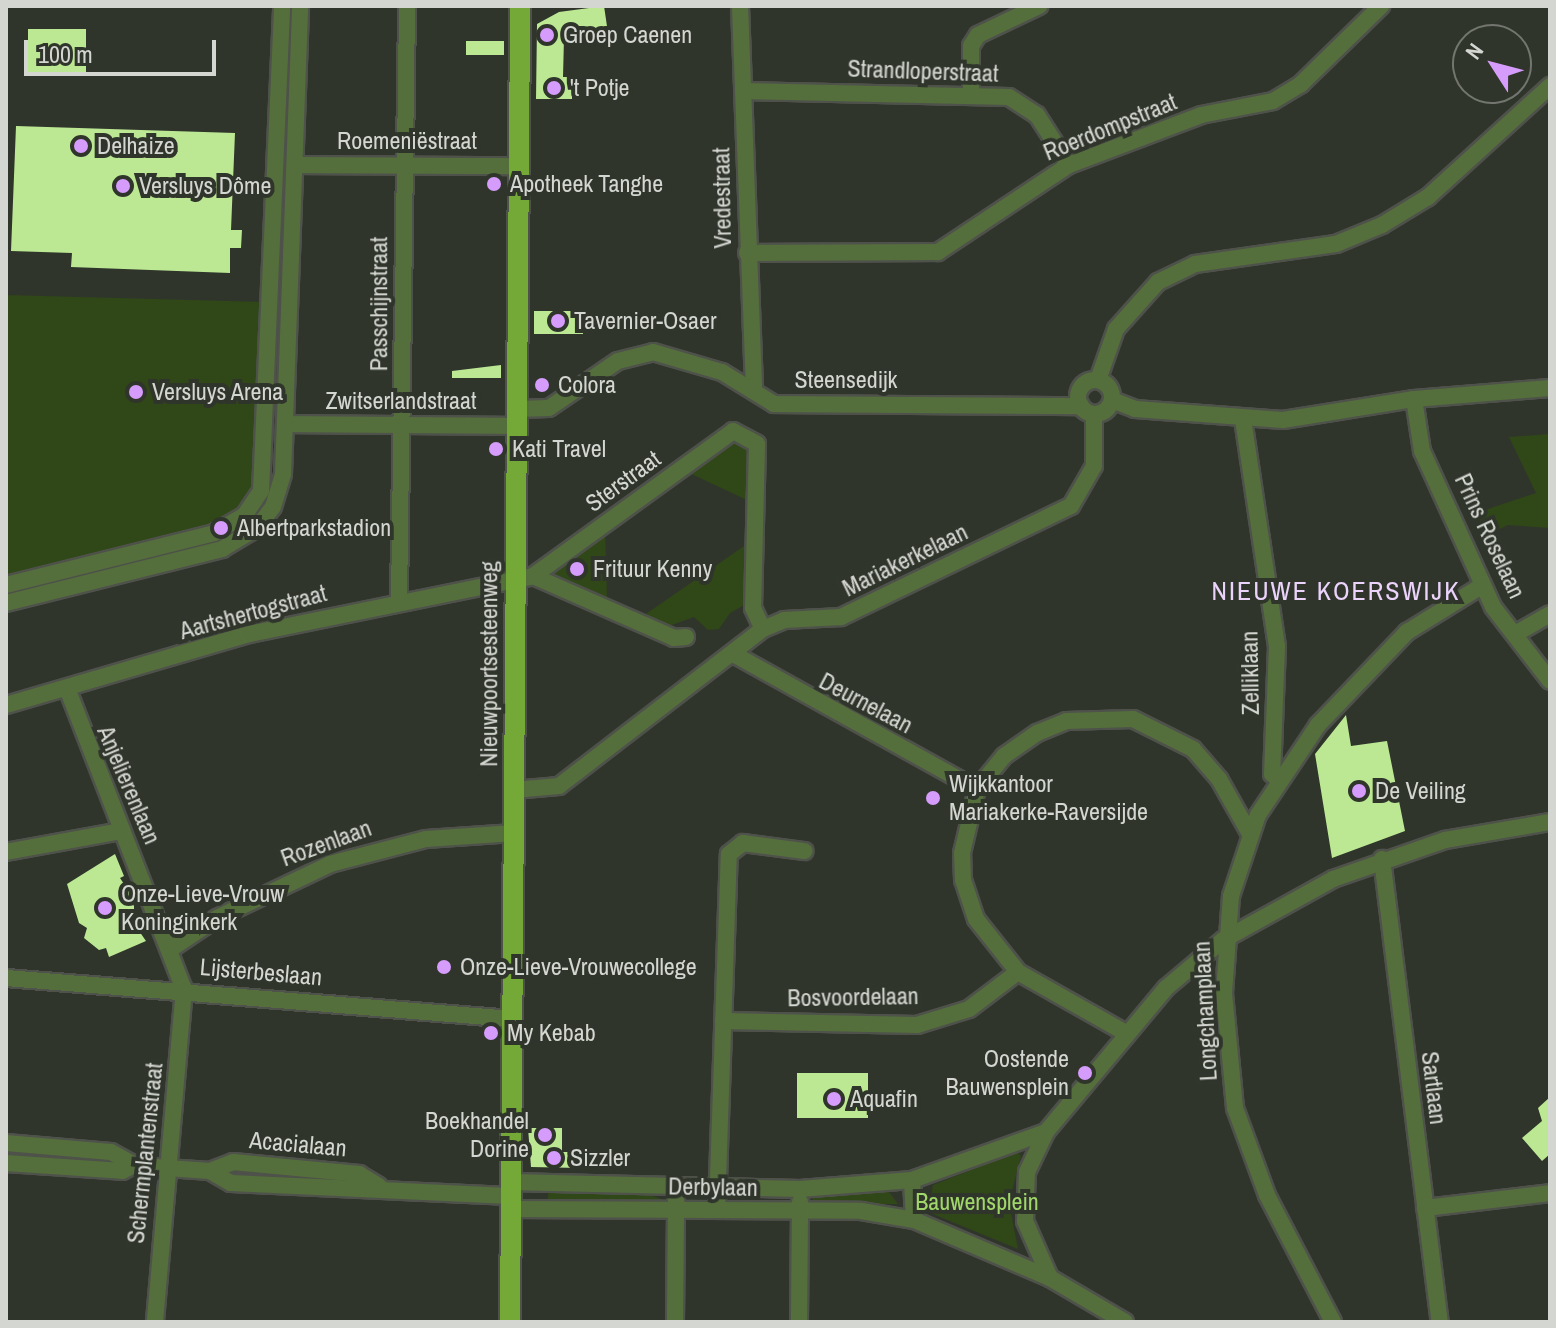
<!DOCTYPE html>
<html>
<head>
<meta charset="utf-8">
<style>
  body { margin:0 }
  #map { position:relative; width:1556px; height:1328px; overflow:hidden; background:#30352c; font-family:"Archivo Narrow",sans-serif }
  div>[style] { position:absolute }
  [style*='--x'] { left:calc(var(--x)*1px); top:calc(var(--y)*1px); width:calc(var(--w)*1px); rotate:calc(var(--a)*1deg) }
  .green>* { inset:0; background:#304717 }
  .building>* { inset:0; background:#bce893; transform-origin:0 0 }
  .roads { filter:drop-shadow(2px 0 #4e524a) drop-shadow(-2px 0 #4e524a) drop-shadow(0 2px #4e524a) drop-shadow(0 -2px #4e524a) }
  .minor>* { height:16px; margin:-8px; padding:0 8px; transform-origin:8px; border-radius:8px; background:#556f3c }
  .minor>.ring { margin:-8px; padding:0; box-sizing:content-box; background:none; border:16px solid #556f3c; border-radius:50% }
  .major>* { height:20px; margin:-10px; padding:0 10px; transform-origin:10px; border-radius:10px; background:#74a837 }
  .dots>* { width:22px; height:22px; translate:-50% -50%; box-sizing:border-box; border:4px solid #30352c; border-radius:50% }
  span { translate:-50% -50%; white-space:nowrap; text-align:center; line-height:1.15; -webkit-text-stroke:8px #30352c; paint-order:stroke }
  .poi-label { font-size:24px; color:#d4d7d1 }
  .left { translate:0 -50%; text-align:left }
  .right { translate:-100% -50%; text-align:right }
  .street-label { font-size:24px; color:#d4d7d1 }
  .park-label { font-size:24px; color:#a1d76a }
  .neighbourhood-label { font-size:26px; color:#ebd3fc; letter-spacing:2px }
  .frame { position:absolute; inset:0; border:8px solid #d4d7d1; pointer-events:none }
  .north { position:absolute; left:1452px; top:24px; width:80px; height:80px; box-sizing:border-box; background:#30352c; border:2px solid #72766e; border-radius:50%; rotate:306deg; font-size:22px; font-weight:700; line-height:32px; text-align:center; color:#d4d7d1 }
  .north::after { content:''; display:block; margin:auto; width:28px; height:36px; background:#d59cfb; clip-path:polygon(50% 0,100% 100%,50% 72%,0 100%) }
  .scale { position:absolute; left:24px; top:40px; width:192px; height:36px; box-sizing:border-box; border:4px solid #d4d7d1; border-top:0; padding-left:10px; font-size:24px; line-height:28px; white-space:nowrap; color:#d4d7d1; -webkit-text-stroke:6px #30352c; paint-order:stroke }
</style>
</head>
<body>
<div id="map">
  <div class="green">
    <i style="clip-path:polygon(6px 295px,262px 302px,259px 489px,229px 523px,6px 582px)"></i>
    <i style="clip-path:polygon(1550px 434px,1550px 528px,1508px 525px,1487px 535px,1476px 513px,1536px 493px,1509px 437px)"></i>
    <i style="clip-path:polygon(735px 439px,747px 445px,747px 500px,687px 472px)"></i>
    <i style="clip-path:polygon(605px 529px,607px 599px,548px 573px)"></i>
    <i style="clip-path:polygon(747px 544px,748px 603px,730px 613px,719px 629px,708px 630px,694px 617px,669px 626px,643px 616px)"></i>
    <i style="clip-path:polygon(1017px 1152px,1021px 1156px,1009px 1203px,1018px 1249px,928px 1212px,933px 1185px)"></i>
    <i style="clip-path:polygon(549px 1188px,636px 1190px,664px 1200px,547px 1205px)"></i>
    <i style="clip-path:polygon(815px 1192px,889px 1192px,898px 1204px,811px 1204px)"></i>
  </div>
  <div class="building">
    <i style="clip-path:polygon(604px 6px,608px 33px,564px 38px,563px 77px,572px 77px,572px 99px,536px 99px,537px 24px,559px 12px)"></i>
    <i style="left:28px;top:29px;width:58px;height:45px"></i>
    <i style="left:466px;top:41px;width:38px;height:14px"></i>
    <i style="clip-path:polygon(16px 126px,235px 133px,231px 230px,242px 230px,241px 248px,230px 248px,230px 273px,71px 267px,72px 253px,11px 251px)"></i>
    <i style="left:534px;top:311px;width:49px;height:23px"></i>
    <i style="clip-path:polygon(501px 365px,501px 378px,452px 378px,452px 371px)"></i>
    <i style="clip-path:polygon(1346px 715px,1351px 746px,1387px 741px,1405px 831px,1332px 858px,1315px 754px)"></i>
    <i style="clip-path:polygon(115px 854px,124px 876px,120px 878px,134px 899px,134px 912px,128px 915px,146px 941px,109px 957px,106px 948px,99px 950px,84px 938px,87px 928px,79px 923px,67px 884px)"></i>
    <i style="left:797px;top:1073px;width:71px;height:45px"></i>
    <i style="clip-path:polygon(1550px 1097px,1550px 1154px,1542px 1161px,1522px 1138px,1542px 1121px,1538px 1108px)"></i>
    <i style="clip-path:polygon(528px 1128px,562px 1128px,562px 1152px,581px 1152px,580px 1168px,531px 1167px)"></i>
  </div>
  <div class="roads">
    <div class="minor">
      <i style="--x:740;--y:6;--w:382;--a:87.9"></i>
      <i style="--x:743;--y:91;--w:266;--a:1.3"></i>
      <i style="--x:1009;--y:97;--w:33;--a:33"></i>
      <i style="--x:1037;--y:115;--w:59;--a:57.4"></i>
      <i style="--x:971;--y:95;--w:49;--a:-90"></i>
      <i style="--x:971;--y:46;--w:13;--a:-58"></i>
      <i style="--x:978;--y:35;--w:68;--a:-25.4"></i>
      <i style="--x:295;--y:165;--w:224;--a:0.3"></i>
      <i style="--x:747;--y:253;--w:191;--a:-0.3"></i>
      <i style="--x:938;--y:252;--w:157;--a:-33.6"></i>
      <i style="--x:1069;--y:165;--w:141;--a:-20.7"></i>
      <i style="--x:1201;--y:115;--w:73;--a:-11"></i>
      <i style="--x:1273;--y:101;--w:33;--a:-31"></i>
      <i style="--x:1301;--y:84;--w:112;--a:-44.3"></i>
      <i style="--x:1098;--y:380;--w:54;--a:-70.6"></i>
      <i style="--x:1116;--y:329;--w:63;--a:-48.2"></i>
      <i style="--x:1158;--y:282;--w:41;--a:-25.9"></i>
      <i style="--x:1195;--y:264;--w:142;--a:-8.1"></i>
      <i style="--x:1336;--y:244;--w:50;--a:-22.4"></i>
      <i style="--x:1382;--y:225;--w:54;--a:-31.3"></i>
      <i style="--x:1428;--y:197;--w:165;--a:-42.3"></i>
      <i class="ring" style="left:1078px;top:380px;width:18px;height:18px"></i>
      <i style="--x:1414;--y:399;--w:53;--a:81.3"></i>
      <i style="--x:1422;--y:451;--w:171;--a:65.5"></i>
      <i style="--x:1493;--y:607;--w:93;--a:52.4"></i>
      <i style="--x:1112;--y:400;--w:25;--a:21"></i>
      <i style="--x:1135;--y:409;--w:148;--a:4.3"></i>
      <i style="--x:1283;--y:420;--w:133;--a:-9.1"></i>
      <i style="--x:1414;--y:399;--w:136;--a:-4.6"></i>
      <i style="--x:517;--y:409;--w:32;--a:-2"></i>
      <i style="--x:549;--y:408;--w:83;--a:-34.3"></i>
      <i style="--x:618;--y:361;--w:36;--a:-14"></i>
      <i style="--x:653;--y:352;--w:72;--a:16.2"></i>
      <i style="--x:722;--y:372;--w:61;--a:31.6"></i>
      <i style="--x:774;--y:404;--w:307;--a:0.4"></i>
      <i style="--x:1243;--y:419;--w:230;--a:81.5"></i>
      <i style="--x:1277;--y:646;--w:128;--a:92.2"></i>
      <i style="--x:1272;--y:774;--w:9;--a:41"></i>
      <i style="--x:285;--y:424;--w:232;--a:0.5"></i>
      <i style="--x:533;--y:576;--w:154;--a:23.7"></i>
      <i style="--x:674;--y:638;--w:12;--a:-5"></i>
      <i style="--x:6;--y:585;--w:214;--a:-14"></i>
      <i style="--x:214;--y:533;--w:34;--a:-30"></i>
      <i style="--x:244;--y:516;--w:30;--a:-56"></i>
      <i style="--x:261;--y:491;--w:485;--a:-87.5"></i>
      <i style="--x:6;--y:603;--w:223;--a:-14"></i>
      <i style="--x:222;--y:549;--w:41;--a:-31"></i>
      <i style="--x:257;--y:528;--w:26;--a:-53"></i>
      <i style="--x:273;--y:507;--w:34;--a:-73"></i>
      <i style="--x:283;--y:474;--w:468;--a:-87.9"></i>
      <i style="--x:399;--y:603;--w:597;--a:-89.23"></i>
      <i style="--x:1515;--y:634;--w:40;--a:-29.7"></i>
      <i style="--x:735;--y:655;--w:277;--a:29"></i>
      <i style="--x:67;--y:688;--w:323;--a:68.8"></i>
      <i style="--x:184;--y:989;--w:334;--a:95"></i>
      <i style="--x:6;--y:705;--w:253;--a:-16.3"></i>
      <i style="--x:249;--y:634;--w:290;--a:-11.5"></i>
      <i style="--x:533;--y:576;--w:247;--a:-35.9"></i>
      <i style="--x:733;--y:431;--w:27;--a:28"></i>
      <i style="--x:757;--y:444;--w:164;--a:91.4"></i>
      <i style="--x:753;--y:608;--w:23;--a:65"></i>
      <i style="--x:514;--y:790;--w:45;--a:-5.1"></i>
      <i style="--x:559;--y:786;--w:257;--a:-37.6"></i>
      <i style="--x:763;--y:629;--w:23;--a:-23"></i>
      <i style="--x:784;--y:620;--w:57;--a:-3"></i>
      <i style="--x:841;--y:617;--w:255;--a:-25.8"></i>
      <i style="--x:1071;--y:506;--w:46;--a:-60.1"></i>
      <i style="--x:1094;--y:466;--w:52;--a:-90"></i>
      <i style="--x:6;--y:852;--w:118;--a:-10.3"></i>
      <i style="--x:1382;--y:859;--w:467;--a:82.9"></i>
      <i style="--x:172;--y:948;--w:54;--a:-33.7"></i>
      <i style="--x:217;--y:918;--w:125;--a:-25.5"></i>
      <i style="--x:330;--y:864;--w:99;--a:-14.6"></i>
      <i style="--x:426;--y:839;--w:88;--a:-3.9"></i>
      <i style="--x:6;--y:978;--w:508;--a:4.63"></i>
      <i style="--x:723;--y:1021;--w:194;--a:1.2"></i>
      <i style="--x:917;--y:1025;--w:54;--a:-17.1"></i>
      <i style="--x:969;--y:1009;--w:61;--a:-37.1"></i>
      <i style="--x:1124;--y:1032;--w:122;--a:-150.5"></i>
      <i style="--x:1018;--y:972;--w:68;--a:-128.4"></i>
      <i style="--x:976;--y:919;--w:41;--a:-108.4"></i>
      <i style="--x:963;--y:880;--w:27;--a:-92"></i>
      <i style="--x:962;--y:853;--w:66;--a:-76.8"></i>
      <i style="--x:977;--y:789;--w:43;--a:-50.7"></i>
      <i style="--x:1004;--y:756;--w:40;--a:-34.9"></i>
      <i style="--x:1037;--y:733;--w:31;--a:-22"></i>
      <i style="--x:1066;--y:721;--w:67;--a:-1.7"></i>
      <i style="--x:1133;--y:719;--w:67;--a:26.6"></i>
      <i style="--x:1193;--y:749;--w:40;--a:49"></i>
      <i style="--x:1219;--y:779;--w:63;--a:60.6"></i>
      <i style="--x:1046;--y:1132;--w:142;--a:160.3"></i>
      <i style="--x:912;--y:1180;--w:40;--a:87.1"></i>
      <i style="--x:914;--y:1220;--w:148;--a:23.1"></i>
      <i style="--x:1050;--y:1278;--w:87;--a:30.4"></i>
      <i style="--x:6;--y:1143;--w:105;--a:4.9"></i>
      <i style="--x:111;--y:1152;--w:26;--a:29"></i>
      <i style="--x:134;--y:1165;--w:33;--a:5"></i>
      <i style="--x:167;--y:1168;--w:43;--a:4"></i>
      <i style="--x:210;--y:1171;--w:25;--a:-21"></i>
      <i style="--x:233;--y:1162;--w:127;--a:5.4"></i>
      <i style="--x:359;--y:1174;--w:23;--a:31"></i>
      <i style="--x:6;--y:1163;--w:116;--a:3.9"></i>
      <i style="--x:122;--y:1171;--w:13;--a:-27"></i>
      <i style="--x:210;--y:1171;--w:24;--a:30"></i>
      <i style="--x:231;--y:1183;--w:280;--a:2.7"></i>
      <i style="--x:511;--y:1182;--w:289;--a:1.4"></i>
      <i style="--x:800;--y:1189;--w:112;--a:-4.6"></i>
      <i style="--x:1425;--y:1208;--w:126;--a:-6.8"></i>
      <i style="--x:511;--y:1209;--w:350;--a:0.3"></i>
      <i style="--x:861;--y:1211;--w:54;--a:9.6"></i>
      <i style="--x:717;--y:1210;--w:356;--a:-88.1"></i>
      <i style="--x:729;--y:854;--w:18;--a:-38"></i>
      <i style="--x:743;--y:843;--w:62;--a:7.5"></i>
      <i style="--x:1050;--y:1278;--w:62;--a:-113.7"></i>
      <i style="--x:1025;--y:1221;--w:49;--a:-87.7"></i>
      <i style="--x:1027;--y:1172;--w:44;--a:-64.6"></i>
      <i style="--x:1046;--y:1132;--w:187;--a:-50.2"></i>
      <i style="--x:1166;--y:988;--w:75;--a:-40.1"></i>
      <i style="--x:1223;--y:940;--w:126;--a:-29"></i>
      <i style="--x:1333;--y:879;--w:119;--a:-19.2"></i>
      <i style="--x:1445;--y:840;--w:107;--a:-9.7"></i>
      <i style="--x:675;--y:1322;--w:122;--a:-89.5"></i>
      <i style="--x:799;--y:1322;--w:120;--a:-89.5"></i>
      <i style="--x:1333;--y:1322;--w:143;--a:-117.5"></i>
      <i style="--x:1267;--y:1195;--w:93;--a:-110.2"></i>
      <i style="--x:1235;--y:1108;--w:116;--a:-95.5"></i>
      <i style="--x:1224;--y:993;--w:97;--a:-85.9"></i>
      <i style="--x:1231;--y:896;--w:85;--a:-71.6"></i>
      <i style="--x:1258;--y:815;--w:108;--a:-56.3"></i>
      <i style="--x:1318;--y:725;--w:129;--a:-46.3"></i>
      <i style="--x:1407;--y:632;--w:89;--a:-31.7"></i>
    </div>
    <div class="major">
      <i style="--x:510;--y:1322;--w:1316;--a:-89.56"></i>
    </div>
  </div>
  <div class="dots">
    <i style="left:547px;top:35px;background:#d59cfb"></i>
    <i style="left:554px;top:88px;background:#d59cfb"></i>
    <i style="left:81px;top:146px;background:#d59cfb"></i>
    <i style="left:494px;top:184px;background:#d59cfb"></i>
    <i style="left:123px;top:186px;background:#d59cfb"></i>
    <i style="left:558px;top:321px;background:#d59cfb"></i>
    <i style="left:542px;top:385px;background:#d59cfb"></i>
    <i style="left:136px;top:392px;background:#d59cfb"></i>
    <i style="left:496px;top:449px;background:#d59cfb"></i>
    <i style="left:221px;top:528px;background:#d59cfb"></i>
    <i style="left:577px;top:569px;background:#d59cfb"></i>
    <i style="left:1359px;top:791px;background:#d59cfb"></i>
    <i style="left:933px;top:798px;background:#d59cfb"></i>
    <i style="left:105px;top:908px;background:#d59cfb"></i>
    <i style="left:444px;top:967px;background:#d59cfb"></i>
    <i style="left:491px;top:1033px;background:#d59cfb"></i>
    <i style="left:1085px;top:1073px;background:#d59cfb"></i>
    <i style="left:834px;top:1099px;background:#d59cfb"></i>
    <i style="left:545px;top:1135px;background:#d59cfb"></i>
    <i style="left:554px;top:1158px;background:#d59cfb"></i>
  </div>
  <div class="poi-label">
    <span class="left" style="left:563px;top:35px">Groep Caenen</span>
    <span class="left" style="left:570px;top:88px">'t Potje</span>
    <span class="left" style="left:97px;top:146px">Delhaize</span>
    <span class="left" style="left:510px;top:184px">Apotheek Tanghe</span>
    <span class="left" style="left:139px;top:186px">Versluys Dôme</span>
    <span class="left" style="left:574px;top:321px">Tavernier-Osaer</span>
    <span class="left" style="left:558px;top:385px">Colora</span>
    <span class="left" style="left:152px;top:392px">Versluys Arena</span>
    <span class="left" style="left:512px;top:449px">Kati Travel</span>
    <span class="left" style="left:237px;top:528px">Albertparkstadion</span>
    <span class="left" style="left:593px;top:569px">Frituur Kenny</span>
    <span class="left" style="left:949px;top:798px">Wijkkantoor<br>Mariakerke-Raversijde</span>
    <span class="left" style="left:1375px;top:791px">De Veiling</span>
    <span class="left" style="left:121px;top:908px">Onze-Lieve-Vrouw<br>Koninginkerk</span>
    <span class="left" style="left:460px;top:967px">Onze-Lieve-Vrouwecollege</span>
    <span class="left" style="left:507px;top:1033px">My Kebab</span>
    <span class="right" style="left:1069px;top:1073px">Oostende<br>Bauwensplein</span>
    <span class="left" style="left:850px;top:1099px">Aquafin</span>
    <span class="right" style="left:529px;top:1135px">Boekhandel<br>Dorine</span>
    <span class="left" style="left:570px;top:1158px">Sizzler</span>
  </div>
  <div class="street-label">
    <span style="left:923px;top:71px;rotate:2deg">Strandloperstraat</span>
    <span style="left:1110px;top:127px;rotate:-22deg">Roerdompstraat</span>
    <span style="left:407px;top:141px">Roemeniëstraat</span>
    <span style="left:722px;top:198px;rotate:-91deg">Vredestraat</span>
    <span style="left:379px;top:304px;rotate:-90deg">Passchijnstraat</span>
    <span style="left:846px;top:380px">Steensedijk</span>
    <span style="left:401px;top:401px">Zwitserlandstraat</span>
    <span style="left:623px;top:481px;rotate:-36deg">Sterstraat</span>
    <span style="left:1490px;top:536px;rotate:65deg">Prins Roselaan</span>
    <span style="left:905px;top:560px;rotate:-26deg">Mariakerkelaan</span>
    <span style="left:253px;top:612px;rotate:-15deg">Aartshertogstraat</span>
    <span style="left:489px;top:664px;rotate:-90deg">Nieuwpoortsesteenweg</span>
    <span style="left:1250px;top:673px;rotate:-91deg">Zelliklaan</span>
    <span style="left:866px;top:703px;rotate:28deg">Deurnelaan</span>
    <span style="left:129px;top:785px;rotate:67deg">Anjelierenlaan</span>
    <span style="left:326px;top:843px;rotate:-20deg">Rozenlaan</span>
    <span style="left:261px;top:972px;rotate:5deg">Lijsterbeslaan</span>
    <span style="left:853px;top:997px;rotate:-1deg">Bosvoordelaan</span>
    <span style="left:1205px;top:1011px;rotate:-93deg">Longchamplaan</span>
    <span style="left:1434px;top:1088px;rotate:83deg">Sartlaan</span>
    <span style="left:298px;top:1144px;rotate:5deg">Acacialaan</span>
    <span style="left:145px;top:1153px;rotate:-84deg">Schermplantenstraat</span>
    <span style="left:713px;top:1187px;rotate:1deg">Derbylaan</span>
  </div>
  <div class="park-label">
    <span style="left:977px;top:1202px">Bauwensplein</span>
  </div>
  <div class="neighbourhood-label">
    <span style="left:1336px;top:591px">NIEUWE KOERSWIJK</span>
  </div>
  <div class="frame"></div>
  <div class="north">N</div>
  <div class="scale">100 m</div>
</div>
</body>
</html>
